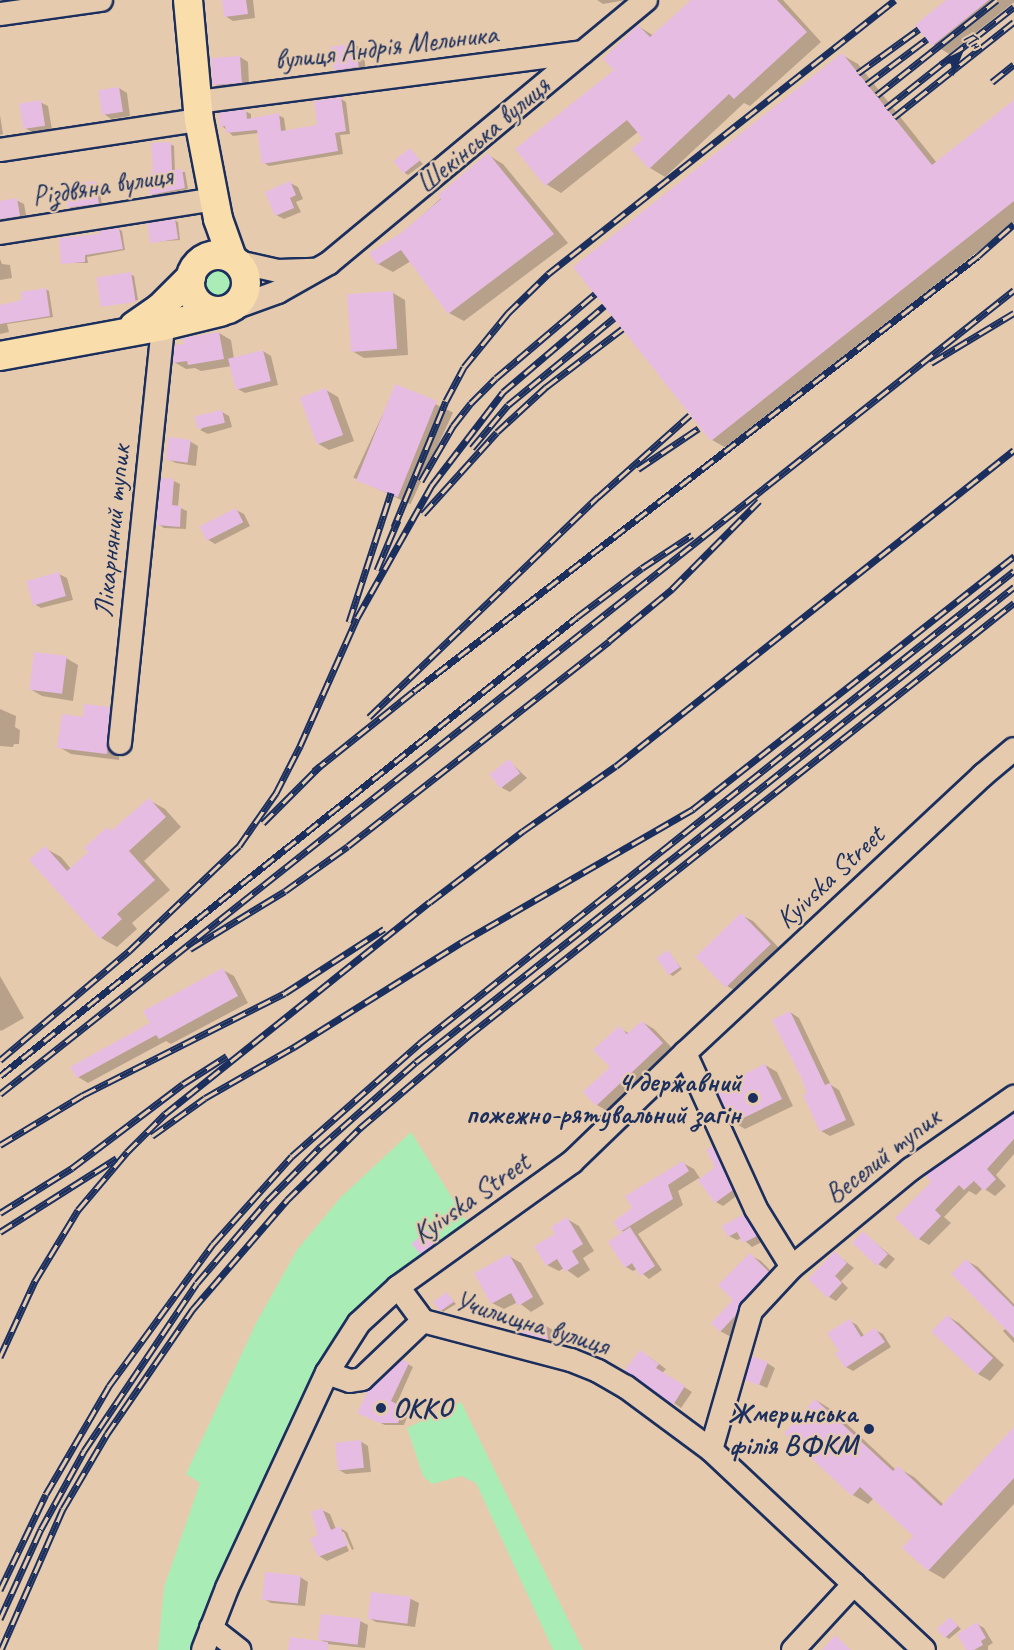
<!DOCTYPE html>
<html>
<head>
<meta charset="utf-8">
<style>
  body { margin:0 }
  #map { position:relative; width:1014px; height:1650px; overflow:hidden; background:#e6caad; font-family:Caveat,sans-serif }
  div>[style] { position:absolute }
  [style*='--x'] { left:calc(var(--x)*1px); top:calc(var(--y)*1px); width:calc(var(--w)*1px); rotate:calc(var(--a)*1deg) }
  .green>* { inset:0; background:#aaecb5 }
  .round { border-radius:50% }
  .shadow>* { inset:0; background:#0003; transform-origin:0 0 }
  .building>* { inset:0; background:#e6bce3; transform-origin:0 0 }
  .roads { filter:drop-shadow(2px 0 #1b2f5e) drop-shadow(-2px 0 #1b2f5e) drop-shadow(0 2px #1b2f5e) drop-shadow(0 -2px #1b2f5e) }
  .minor>* { height:22px; margin:-11px; padding:0 11px; transform-origin:11px; border-radius:11px; background:#e6caad }
  .major>* { height:28px; margin:-14px; padding:0 14px; transform-origin:14px; border-radius:14px; background:#f9deab }
  .major>.ring { margin:-14px; padding:0; box-sizing:content-box; background:none; border:28px solid #f9deab; border-radius:50% }
  .rail>* { height:7px; margin-top:-3.5px; transform-origin:0; background:repeating-linear-gradient(90deg,#e6caad 0 14px,#1b2f5e 0 28px); box-sizing:border-box; border-block:2px solid #1b2f5e }
  .dots>* { width:16px; height:16px; translate:-50% -50%; box-sizing:border-box; border:3px solid #e6caad; border-radius:50% }
  span { translate:-50% -50%; white-space:nowrap; text-align:center; line-height:1.15; -webkit-text-stroke:4.5px #e6caad; paint-order:stroke }
  .street-label { font-size:28px; color:#1b2f5e }
  .poi-label { font-size:28px; color:#1b2f5e; font-weight:700 }
  .right { translate:-100% -50%; text-align:right }
  .left { translate:0 -50%; text-align:left }
  .north { position:absolute; left:930px; top:24px; width:60px; height:60px; -webkit-text-stroke:4px #e6caad; paint-order:stroke; rotate:43deg; font-size:16px; font-weight:700; line-height:24px; text-align:center; color:#1b2f5e }
  .north::after { content:''; display:block; margin:auto; width:21px; height:27px; background:#1b2f5e; clip-path:polygon(50% 0,100% 100%,50% 72%,0 100%) }
</style>
</head>
<body>
<div id="map">
  <div class="green">
    <i class="round" style="left:198px;top:263px;width:40px;height:40px"></i>
    <i style="clip-path:polygon(411px 1132px,474px 1233px,359px 1323px,203px 1650px,158px 1650px,164px 1587px,200px 1483px,186px 1474px,256px 1323px,297px 1250px,341px 1197px)"></i>
    <i style="clip-path:polygon(461px 1402px,583px 1650px,553px 1650px,476px 1483px,461px 1476px,432px 1484px,423px 1476px,407px 1428px)"></i>
  </div>
  <div class="shadow">
    <i style="clip-path:polygon(223px 0,253px 0,255px 18px,233px 21px,225px 16px)"></i>
    <i style="clip-path:polygon(597px 0,626px 0,603px 4px)"></i>
    <i style="clip-path:polygon(693px 0,783px 0,821px 42px,750px 106px,744px 103px,665px 177px,650px 168px,645px 139px,638px 132px,561px 193px,546px 184px,616px 70px,638px 26px,654px 36px)"></i>
    <i style="clip-path:polygon(949px 0,1014px 0,1014px 2px,949px 54px,933px 44px)"></i>
    <i style="clip-path:polygon(355px 45px,363px 49px,366px 71px,342px 74px,335px 70px)"></i>
    <i style="clip-path:polygon(842px 55px,858px 64px,937px 163px,1014px 102px,1014px 223px,728px 449px,712px 440px,575px 267px)"></i>
    <i style="clip-path:polygon(240px 57px,248px 62px,249px 84px,224px 90px,216px 85px,213px 61px)"></i>
    <i style="clip-path:polygon(119px 88px,127px 93px,130px 116px,111px 119px,104px 114px,100px 91px)"></i>
    <i style="clip-path:polygon(341px 99px,346px 102px,350px 134px,340px 135px,343px 154px,269px 166px,264px 163px,259px 133px,233px 136px,222px 126px,245px 111px,251px 114px,251px 119px,278px 115px,284px 118px,286px 132px,319px 126px)"></i>
    <i style="clip-path:polygon(40px 102px,48px 106px,52px 130px,32px 132px,25px 128px)"></i>
    <i style="clip-path:polygon(0 115px,3px 134px,0 135px)"></i>
    <i style="clip-path:polygon(170px 144px,174px 146px,175px 172px,185px 172px,188px 189px,155px 196px,152px 195px,154px 174px)"></i>
    <i style="clip-path:polygon(410px 150px,423px 164px,408px 175px,405px 173px)"></i>
    <i style="clip-path:polygon(488px 155px,503px 164px,568px 243px,464px 321px,449px 313px,411px 261px,393px 272px,378px 264px,402px 234px)"></i>
    <i style="clip-path:polygon(96px 183px,99px 185px,102px 205px,73px 209px,70px 208px)"></i>
    <i style="clip-path:polygon(290px 183px,298px 187px,303px 199px,296px 202px,301px 212px,284px 219px,276px 215px)"></i>
    <i style="clip-path:polygon(16px 200px,24px 204px,27px 220px,7px 223px,0 219px,0 202px)"></i>
    <i style="clip-path:polygon(174px 220px,178px 222px,180px 240px,152px 242px)"></i>
    <i style="clip-path:polygon(119px 229px,122px 231px,125px 250px,87px 257px,88px 263px,62px 263px,101px 236px)"></i>
    <i style="clip-path:polygon(0 259px,2px 264px,10px 265px,12px 278px,0 280px)"></i>
    <i style="clip-path:polygon(130px 274px,134px 276px,138px 300px,105px 306px)"></i>
    <i style="clip-path:polygon(45px 289px,49px 291px,53px 317px,7px 324px,9px 332px,0 334px,0 307px,24px 301px)"></i>
    <i style="clip-path:polygon(393px 293px,405px 300px,408px 355px,364px 358px,352px 351px)"></i>
    <i style="clip-path:polygon(219px 333px,231px 340px,234px 359px,263px 351px,271px 356px,278px 385px,245px 393px,238px 389px,232px 366px,201px 371px,195px 368px,186px 369px,174px 362px,186px 345px)"></i>
    <i style="left:396px;top:386px;width:63px;height:101px;rotate:25deg"></i>
    <i style="clip-path:polygon(326px 390px,338px 397px,354px 441px,329px 450px,317px 443px)"></i>
    <i style="clip-path:polygon(222px 412px,229px 416px,232px 427px,208px 434px,200px 430px)"></i>
    <i style="clip-path:polygon(170px 439px,191px 442px,198px 446px,196px 466px,176px 463px,168px 459px)"></i>
    <i style="clip-path:polygon(174px 481px,180px 484px,178px 507px,187px 511px,186px 529px,164px 528px,158px 524px)"></i>
    <i style="clip-path:polygon(236px 510px,244px 514px,250px 526px,215px 544px,207px 539px)"></i>
    <i style="clip-path:polygon(59px 574px,67px 578px,73px 600px,41px 608px,34px 604px)"></i>
    <i style="clip-path:polygon(66px 658px,78px 665px,73px 701px,42px 696px,30px 689px)"></i>
    <i style="clip-path:polygon(110px 708px,122px 715px,119px 760px,71px 754px,59px 747px,84px 718px)"></i>
    <i style="clip-path:polygon(0 709px,16px 716px,15px 727px,20px 730px,19px 744px,14px 744px,13px 747px,0 746px)"></i>
    <i style="clip-path:polygon(509px 761px,527px 778px,510px 792px,502px 788px)"></i>
    <i style="clip-path:polygon(149px 800px,165px 809px,181px 827px,144px 861px,170px 890px,132px 923px,137px 929px,117px 947px,101px 938px,45px 848px,61px 857px,71px 869px,90px 852px,108px 829px,113px 832px)"></i>
    <i style="clip-path:polygon(741px 915px,753px 921px,782px 951px,739px 993px,727px 986px)"></i>
    <i style="clip-path:polygon(668px 952px,682px 969px,673px 976px,669px 974px)"></i>
    <i style="clip-path:polygon(223px 970px,234px 976px,248px 1003px,171px 1044px,166px 1041px,88px 1083px,78px 1077px)"></i>
    <i style="clip-path:polygon(0 976px,24px 1018px,1px 1031px,0 1030px)"></i>
    <i style="clip-path:polygon(790px 1012px,799px 1018px,831px 1085px,839px 1090px,855px 1125px,830px 1136px,821px 1131px,809px 1094px)"></i>
    <i style="clip-path:polygon(642px 1022px,654px 1029px,674px 1050px,609px 1112px,597px 1105px,585px 1092px,612px 1067px,619px 1028px,630px 1034px)"></i>
    <i style="clip-path:polygon(765px 1065px,777px 1072px,793px 1106px,745px 1129px,733px 1122px)"></i>
    <i style="clip-path:polygon(1014px 1115px,1014px 1154px,996px 1175px,1006px 1186px,995px 1196px,983px 1188px,976px 1195px,969px 1191px,944px 1217px,951px 1223px,929px 1245px,919px 1239px,933px 1182px)"></i>
    <i style="clip-path:polygon(713px 1148px,719px 1152px,739px 1194px,723px 1206px,716px 1202px,699px 1178px,678px 1191px,683px 1205px,638px 1234px,662px 1270px,649px 1279px,637px 1269px,633px 1271px,626px 1267px,625px 1233px,621px 1230px,634px 1209px,683px 1163px,694px 1169px,701px 1180px,717px 1168px)"></i>
    <i style="clip-path:polygon(744px 1216px,751px 1221px,764px 1241px,752px 1247px,742px 1238px,737px 1240px,729px 1236px)"></i>
    <i style="clip-path:polygon(567px 1219px,579px 1226px,594px 1251px,583px 1258px,590px 1270px,578px 1278px,564px 1268px,559px 1271px,547px 1265px,557px 1234px)"></i>
    <i style="clip-path:polygon(427px 1232px,443px 1241px,437px 1262px,422px 1253px)"></i>
    <i style="clip-path:polygon(863px 1233px,895px 1259px,886px 1269px,878px 1264px)"></i>
    <i style="clip-path:polygon(835px 1253px,854px 1268px,841px 1281px,848px 1288px,836px 1301px,829px 1297px)"></i>
    <i style="clip-path:polygon(750px 1255px,761px 1261px,779px 1279px,746px 1323px,731px 1337px,720px 1331px,735px 1300px)"></i>
    <i style="clip-path:polygon(509px 1256px,521px 1263px,544px 1304px,531px 1312px,518px 1302px,504px 1309px,492px 1303px)"></i>
    <i style="clip-path:polygon(967px 1261px,978px 1267px,1014px 1304px,1014px 1343px,1003px 1331px,1006px 1328px)"></i>
    <i style="clip-path:polygon(447px 1294px,456px 1304px,443px 1312px,440px 1310px)"></i>
    <i style="clip-path:polygon(947px 1316px,959px 1323px,1004px 1365px,990px 1381px,978px 1374px,933px 1332px)"></i>
    <i style="clip-path:polygon(850px 1321px,857px 1325px,865px 1337px,875px 1330px,883px 1334px,891px 1347px,853px 1371px,846px 1367px,841px 1352px)"></i>
    <i style="clip-path:polygon(546px 1326px,553px 1330px,555px 1343px,522px 1332px)"></i>
    <i style="clip-path:polygon(648px 1356px,666px 1369px,662px 1373px,692px 1392px,681px 1408px,627px 1370px)"></i>
    <i style="clip-path:polygon(402px 1361px,413px 1367px,396px 1405px,409px 1412px,404px 1425px,385px 1425px,364px 1415px)"></i>
    <i style="clip-path:polygon(767px 1363px,775px 1368px,767px 1388px,747px 1379px)"></i>
    <i style="clip-path:polygon(816px 1400px,832px 1410px,896px 1470px,898px 1468px,914px 1477px,944px 1505px,1014px 1429px,1014px 1504px,944px 1579px,928px 1570px,915px 1536px,874px 1498px,868px 1504px,853px 1495px)"></i>
    <i style="clip-path:polygon(360px 1441px,368px 1446px,371px 1472px,346px 1474px,339px 1470px)"></i>
    <i style="clip-path:polygon(322px 1510px,330px 1514px,336px 1529px,340px 1528px,347px 1532px,354px 1549px,352px 1550px,344px 1532px,340px 1532px,349px 1551px,327px 1561px,319px 1556px)"></i>
    <i style="clip-path:polygon(300px 1577px,308px 1582px,305px 1606px,271px 1603px,264px 1599px)"></i>
    <i style="clip-path:polygon(372px 1594px,411px 1599px,419px 1603px,415px 1627px,376px 1622px,369px 1618px)"></i>
    <i style="clip-path:polygon(951px 1619px,961px 1629px,949px 1639px,946px 1637px)"></i>
    <i style="clip-path:polygon(360px 1621px,368px 1625px,365px 1648px,327px 1644px,320px 1639px)"></i>
    <i style="clip-path:polygon(977px 1624px,984px 1628px,993px 1643px,988px 1646px,988px 1650px,968px 1650px)"></i>
  </div>
  <div class="building">
    <i style="clip-path:polygon(222px 0,246px 0,248px 14px,224px 17px)"></i>
    <i style="clip-path:polygon(691px 0,777px 0,807px 32px,734px 99px,729px 94px,649px 169px,631px 149px,643px 139px,627px 120px,545px 186px,515px 149px,614px 70px,603px 59px,638px 25px,650px 37px)"></i>
    <i style="clip-path:polygon(946px 0,989px 0,932px 46px,915px 25px)"></i>
    <i style="left:355px;top:43px;width:24px;height:25px;rotate:81deg"></i>
    <i style="clip-path:polygon(842px 53px,932px 165px,1014px 100px,1014px 201px,711px 441px,573px 267px)"></i>
    <i style="left:240px;top:56px;width:27px;height:29px;rotate:86deg"></i>
    <i style="left:119px;top:87px;width:25px;height:21px;rotate:81deg"></i>
    <i style="clip-path:polygon(341px 97px,346px 131px,335px 133px,338px 151px,262px 164px,257px 130px,226px 133px,225px 126px,220px 127px,219px 113px,246px 109px,247px 119px,279px 113px,281px 131px,317px 125px,314px 101px)"></i>
    <i style="left:41px;top:100px;width:26px;height:22px;rotate:81deg"></i>
    <i style="clip-path:polygon(171px 142px,172px 170px,182px 169px,185px 188px,150px 195px,147px 174px,153px 173px,151px 143px)"></i>
    <i style="left:410px;top:148px;width:16px;height:21px;rotate:52deg"></i>
    <i style="clip-path:polygon(488px 153px,554px 234px,448px 314px,401px 250px,377px 265px,369px 253px,401px 233px,441px 199px,438px 195px)"></i>
    <i style="left:96px;top:181px;width:23px;height:31px;rotate:83deg"></i>
    <i style="clip-path:polygon(290px 181px,296px 195px,290px 198px,294px 208px,275px 216px,265px 192px)"></i>
    <i style="clip-path:polygon(17px 198px,20px 216px,0 219px,0 201px)"></i>
    <i style="left:175px;top:219px;width:20px;height:28px;rotate:81deg"></i>
    <i style="clip-path:polygon(119px 228px,123px 249px,85px 255px,85px 262px,61px 264px,59px 238px,99px 234px,99px 231px)"></i>
    <i style="left:131px;top:272px;width:30px;height:35px;rotate:81deg"></i>
    <i style="clip-path:polygon(46px 288px,50px 316px,0 324px,0 305px,22px 300px,21px 292px)"></i>
    <i style="left:393px;top:291px;width:58px;height:46px;rotate:86deg"></i>
    <i style="clip-path:polygon(219px 332px,224px 359px,188px 365px,187px 361px,173px 363px,175px 345px,184px 344px,183px 338px)"></i>
    <i style="left:263px;top:350px;width:32px;height:36px;rotate:76deg"></i>
    <i style="left:395px;top:384px;width:45px;height:104px;rotate:22deg"></i>
    <i style="left:326px;top:388px;width:50px;height:28px;rotate:70deg"></i>
    <i style="left:222px;top:410px;width:13px;height:28px;rotate:77deg"></i>
    <i style="left:169px;top:437px;width:22px;height:23px;rotate:8deg"></i>
    <i style="clip-path:polygon(161px 478px,174px 479px,172px 505px,181px 506px,180px 527px,156px 525px)"></i>
    <i style="left:236px;top:508px;width:16px;height:41px;rotate:63deg"></i>
    <i style="left:59px;top:572px;width:25px;height:34px;rotate:74deg"></i>
    <i style="left:34px;top:652px;width:33px;height:38px;rotate:7deg"></i>
    <i style="clip-path:polygon(84px 704px,110px 707px,107px 754px,57px 748px,62px 714px,83px 717px)"></i>
    <i style="left:509px;top:759px;width:18px;height:25px;rotate:52deg"></i>
    <i style="clip-path:polygon(149px 798px,166px 817px,129px 851px,155px 880px,117px 914px,122px 919px,100px 939px,29px 860px,45px 846px,67px 871px,88px 852px,84px 848px,107px 827px,111px 831px)"></i>
    <i style="left:741px;top:913px;width:43px;height:63px;rotate:46deg"></i>
    <i style="left:668px;top:950px;width:21px;height:14px;rotate:55deg"></i>
    <i style="clip-path:polygon(223px 968px,238px 996px,159px 1039px,156px 1035px,77px 1078px,70px 1067px,150px 1023px,143px 1011px)"></i>
    <i style="clip-path:polygon(790px 1011px,825px 1085px,830px 1083px,846px 1120px,820px 1132px,803px 1095px,807px 1093px,801px 1077px,772px 1020px)"></i>
    <i style="clip-path:polygon(642px 1021px,663px 1043px,596px 1106px,583px 1092px,610px 1067px,593px 1050px,619px 1026px,627px 1034px)"></i>
    <i style="left:765px;top:1064px;width:39px;height:55px;rotate:64deg"></i>
    <i style="clip-path:polygon(1014px 1113px,1014px 1139px,987px 1169px,996px 1179px,984px 1191px,974px 1181px,964px 1190px,959px 1185px,935px 1210px,941px 1216px,918px 1240px,895px 1218px,931px 1182px,925px 1175px)"></i>
    <i style="clip-path:polygon(713px 1146px,733px 1190px,715px 1203px,698px 1180px,715px 1167px,706px 1150px)"></i>
    <i style="clip-path:polygon(683px 1161px,689px 1171px,668px 1185px,673px 1199px,620px 1232px,613px 1222px,632px 1208px,625px 1196px)"></i>
    <i style="clip-path:polygon(744px 1214px,757px 1236px,743px 1243px,737px 1232px,728px 1237px,722px 1226px)"></i>
    <i style="clip-path:polygon(567px 1217px,583px 1244px,572px 1251px,579px 1263px,565px 1272px,557px 1259px,546px 1266px,534px 1246px,555px 1234px,551px 1227px)"></i>
    <i style="clip-path:polygon(630px 1227px,655px 1266px,640px 1276px,632px 1263px,625px 1268px,608px 1242px)"></i>
    <i style="left:427px;top:1230px;width:15px;height:21px;rotate:48deg"></i>
    <i style="left:863px;top:1231px;width:34px;height:16px;rotate:43deg"></i>
    <i style="clip-path:polygon(835px 1251px,847px 1263px,835px 1276px,842px 1283px,828px 1298px,808px 1279px)"></i>
    <i style="clip-path:polygon(750px 1253px,769px 1272px,741px 1302px,735px 1316px,720px 1332px,711px 1323px,733px 1300px,718px 1285px)"></i>
    <i style="clip-path:polygon(509px 1254px,533px 1297px,518px 1306px,511px 1293px,491px 1304px,474px 1273px)"></i>
    <i style="clip-path:polygon(966px 1259px,1014px 1307px,1014px 1338px,951px 1274px)"></i>
    <i style="left:447px;top:1292px;width:12px;height:17px;rotate:55deg"></i>
    <i style="left:947px;top:1315px;width:63px;height:23px;rotate:43deg"></i>
    <i style="clip-path:polygon(850px 1319px,861px 1337px,875px 1328px,885px 1342px,845px 1368px,835px 1353px,839px 1351px,827px 1333px)"></i>
    <i style="clip-path:polygon(546px 1324px,548px 1340px,520px 1333px,520px 1326px)"></i>
    <i style="clip-path:polygon(640px 1350px,659px 1364px,656px 1368px,685px 1386px,673px 1405px,624px 1371px)"></i>
    <i style="left:752px;top:1356px;width:17px;height:25px;rotate:21deg"></i>
    <i style="clip-path:polygon(402px 1360px,409px 1363px,391px 1401px,404px 1408px,398px 1423px,379px 1423px,357px 1413px,368px 1391px)"></i>
    <i style="clip-path:polygon(815px 1399px,893px 1471px,898px 1466px,941px 1506px,1014px 1427px,1014px 1478px,928px 1571px,902px 1548px,913px 1536px,860px 1487px,852px 1496px,784px 1433px)"></i>
    <i style="left:361px;top:1440px;width:28px;height:26px;rotate:84deg"></i>
    <i style="clip-path:polygon(322px 1508px,331px 1530px,340px 1526px,348px 1545px,318px 1557px,310px 1539px,318px 1535px,311px 1512px)"></i>
    <i style="left:265px;top:1572px;width:36px;height:28px;rotate:6deg"></i>
    <i style="left:371px;top:1592px;width:40px;height:27px;rotate:7deg"></i>
    <i style="left:321px;top:1614px;width:40px;height:26px;rotate:7deg"></i>
    <i style="left:950px;top:1617px;width:12px;height:18px;rotate:48deg"></i>
    <i style="clip-path:polygon(977px 1622px,986px 1638px,981px 1641px,983px 1645px,974px 1650px,966px 1650px,957px 1634px)"></i>
    <i style="clip-path:polygon(835px 1635px,851px 1650px,822px 1650px)"></i>
    <i style="clip-path:polygon(290px 1637px,328px 1642px,328px 1650px,288px 1650px)"></i>
  </div>
  <div class="roads">
    <div class="minor">
      <i style="--x:0;--y:14;--w:102;--a:-7.9"></i>
      <i style="--x:198;--y:102;--w:388;--a:-7.4"></i>
      <i style="--x:0;--y:150;--w:201;--a:-8.6"></i>
      <i style="--x:0;--y:233;--w:217;--a:-9"></i>
      <i style="--x:238;--y:262;--w:41;--a:12.7"></i>
      <i style="--x:278;--y:271;--w:37;--a:-2"></i>
      <i style="--x:234;--y:308;--w:47;--a:-20"></i>
      <i style="--x:278;--y:292;--w:59;--a:-29.6"></i>
      <i style="--x:329;--y:263;--w:412;--a:-39.7"></i>
      <i style="--x:120;--y:743;--w:419;--a:-84.1"></i>
      <i style="--x:685;--y:1053;--w:171;--a:65.5"></i>
      <i style="--x:756;--y:1209;--w:68;--a:58.2"></i>
      <i style="--x:398;--y:1287;--w:42;--a:53.7"></i>
      <i style="--x:423;--y:1321;--w:153;--a:14.8"></i>
      <i style="--x:571;--y:1360;--w:29;--a:22"></i>
      <i style="--x:598;--y:1371;--w:32;--a:30"></i>
      <i style="--x:626;--y:1387;--w:106;--a:36.5"></i>
      <i style="--x:711;--y:1450;--w:292;--a:43.2"></i>
      <i style="--x:327;--y:1373;--w:24;--a:19"></i>
      <i style="--x:350;--y:1381;--w:12;--a:-9"></i>
      <i style="--x:362;--y:1379;--w:84;--a:-43.6"></i>
      <i style="--x:711;--y:1450;--w:145;--a:-73.9"></i>
      <i style="--x:751;--y:1311;--w:60;--a:-47"></i>
      <i style="--x:792;--y:1267;--w:154;--a:-39.5"></i>
      <i style="--x:911;--y:1169;--w:126;--a:-35"></i>
      <i style="--x:211;--y:1628;--w:36;--a:38"></i>
      <i style="--x:203;--y:1650;--w:66;--a:-68.8"></i>
      <i style="--x:227;--y:1588;--w:237;--a:-65.1"></i>
      <i style="--x:327;--y:1373;--w:59;--a:-57.4"></i>
      <i style="--x:359;--y:1323;--w:53;--a:-42.7"></i>
      <i style="--x:398;--y:1287;--w:214;--a:-35.7"></i>
      <i style="--x:572;--y:1162;--w:157;--a:-44"></i>
      <i style="--x:685;--y:1053;--w:408;--a:-43"></i>
      <i style="--x:983;--y:775;--w:40;--a:-40"></i>
      <i style="--x:793;--y:1650;--w:90;--a:-47.3"></i>
    </div>
    <div class="major">
      <i style="--x:188;--y:0;--w:121;--a:84.8"></i>
      <i style="--x:199;--y:120;--w:101;--a:79.1"></i>
      <i style="--x:218;--y:219;--w:41;--a:70.3"></i>
      <i class="ring" style="left:190px;top:255px;width:28px;height:28px"></i>
      <i style="--x:134;--y:326;--w:32;--a:-35"></i>
      <i style="--x:160;--y:308;--w:44;--a:-45"></i>
      <i style="--x:0;--y:356;--w:166;--a:-10.4"></i>
      <i style="--x:163;--y:326;--w:59;--a:-13.8"></i>
    </div>
  </div>
  <div class="rail">
    <i style="--x:858;--y:73;--w:75;--a:-35.8"></i>
    <i style="--x:992;--y:82;--w:28;--a:-39"></i>
    <i style="--x:867;--y:84;--w:75;--a:-36.9"></i>
    <i style="--x:877;--y:95;--w:153;--a:-38.4"></i>
    <i style="--x:886;--y:108;--w:163;--a:-38.3"></i>
    <i style="--x:894;--y:117;--w:153;--a:-38.4"></i>
    <i style="--x:931;--y:363;--w:97;--a:-31.1"></i>
    <i style="--x:472;--y:448;--w:56;--a:-50.1"></i>
    <i style="--x:508;--y:405;--w:137;--a:-39.4"></i>
    <i style="--x:638;--y:469;--w:73;--a:-33.9"></i>
    <i style="--x:421;--y:481;--w:64;--a:-59.8"></i>
    <i style="--x:453;--y:426;--w:29;--a:-52"></i>
    <i style="--x:471;--y:403;--w:35;--a:-45"></i>
    <i style="--x:496;--y:378;--w:130;--a:-40.3"></i>
    <i style="--x:423;--y:514;--w:110;--a:-47.9"></i>
    <i style="--x:497;--y:432;--w:67;--a:-42.6"></i>
    <i style="--x:546;--y:387;--w:96;--a:-37.3"></i>
    <i style="--x:394;--y:527;--w:136;--a:-67.6"></i>
    <i style="--x:446;--y:401;--w:38;--a:-62"></i>
    <i style="--x:464;--y:367;--w:70;--a:-50.8"></i>
    <i style="--x:508;--y:313;--w:56;--a:-44.3"></i>
    <i style="--x:548;--y:274;--w:442;--a:-38.3"></i>
    <i style="--x:377;--y:570;--w:54;--a:-67.2"></i>
    <i style="--x:349;--y:622;--w:136;--a:-72"></i>
    <i style="--x:369;--y:717;--w:318;--a:-43.9"></i>
    <i style="--x:598;--y:497;--w:123;--a:-41.7"></i>
    <i style="--x:314;--y:771;--w:128;--a:-38.7"></i>
    <i style="--x:414;--y:691;--w:712;--a:-37.64"></i>
    <i style="--x:978;--y:256;--w:48;--a:-41.6"></i>
    <i style="--x:263;--y:823;--w:81;--a:-45"></i>
    <i style="--x:190;--y:949;--w:111;--a:-31.4"></i>
    <i style="--x:285;--y:891;--w:77;--a:-35.5"></i>
    <i style="--x:348;--y:846;--w:332;--a:-38.1"></i>
    <i style="--x:609;--y:641;--w:82;--a:-39.5"></i>
    <i style="--x:672;--y:589;--w:124;--a:-45.3"></i>
    <i style="--x:0;--y:1060;--w:169;--a:-40.2"></i>
    <i style="--x:129;--y:951;--w:152;--a:-43.7"></i>
    <i style="--x:239;--y:846;--w:65;--a:-55.1"></i>
    <i style="--x:276;--y:793;--w:53;--a:-62.9"></i>
    <i style="--x:300;--y:746;--w:140;--a:-66"></i>
    <i style="--x:357;--y:618;--w:153;--a:-60.6"></i>
    <i style="--x:432;--y:485;--w:117;--a:-52.6"></i>
    <i style="--x:503;--y:392;--w:133;--a:-40.4"></i>
    <i style="--x:0;--y:1076;--w:737;--a:-38.5"></i>
    <i style="--x:577;--y:617;--w:81;--a:-37"></i>
    <i style="--x:642;--y:568;--w:60;--a:-33.4"></i>
    <i style="--x:0;--y:1094;--w:1294;--a:-38.41"></i>
    <i style="--x:152;--y:1136;--w:65;--a:-35.6"></i>
    <i style="--x:205;--y:1098;--w:103;--a:-29.8"></i>
    <i style="--x:294;--y:1047;--w:198;--a:-32"></i>
    <i style="--x:462;--y:942;--w:267;--a:-29.9"></i>
    <i style="--x:693;--y:809;--w:409;--a:-38.2"></i>
    <i style="--x:0;--y:1145;--w:97;--a:-31.1"></i>
    <i style="--x:83;--y:1095;--w:226;--a:-26.8"></i>
    <i style="--x:285;--y:993;--w:118;--a:-32.9"></i>
    <i style="--x:0;--y:1213;--w:85;--a:-32"></i>
    <i style="--x:72;--y:1168;--w:139;--a:-37.1"></i>
    <i style="--x:183;--y:1084;--w:52;--a:-32.5"></i>
    <i style="--x:0;--y:1232;--w:138;--a:-32.3"></i>
    <i style="--x:0;--y:1357;--w:84;--a:-65.3"></i>
    <i style="--x:35;--y:1281;--w:83;--a:-58.8"></i>
    <i style="--x:78;--y:1210;--w:76;--a:-49.8"></i>
    <i style="--x:127;--y:1152;--w:54;--a:-45"></i>
    <i style="--x:165;--y:1114;--w:339;--a:-38.7"></i>
    <i style="--x:430;--y:902;--w:117;--a:-37.4"></i>
    <i style="--x:523;--y:831;--w:113;--a:-35"></i>
    <i style="--x:616;--y:766;--w:508;--a:-38.45"></i>
    <i style="--x:0;--y:1590;--w:106;--a:-64.4"></i>
    <i style="--x:46;--y:1494;--w:125;--a:-59.7"></i>
    <i style="--x:109;--y:1386;--w:176;--a:-53.8"></i>
    <i style="--x:213;--y:1244;--w:118;--a:-48.1"></i>
    <i style="--x:292;--y:1156;--w:171;--a:-41.4"></i>
    <i style="--x:420;--y:1043;--w:759;--a:-38.47"></i>
    <i style="--x:0;--y:1619;--w:99;--a:-65.5"></i>
    <i style="--x:41;--y:1529;--w:89;--a:-61.1"></i>
    <i style="--x:84;--y:1451;--w:202;--a:-56.1"></i>
    <i style="--x:197;--y:1283;--w:108;--a:-49.5"></i>
    <i style="--x:267;--y:1201;--w:76;--a:-45.5"></i>
    <i style="--x:320;--y:1147;--w:128;--a:-41.5"></i>
    <i style="--x:416;--y:1062;--w:764;--a:-38.46"></i>
    <i style="--x:1;--y:1650;--w:154;--a:-66.3"></i>
    <i style="--x:63;--y:1509;--w:87;--a:-59.6"></i>
    <i style="--x:107;--y:1434;--w:152;--a:-55.5"></i>
    <i style="--x:193;--y:1309;--w:144;--a:-49.2"></i>
    <i style="--x:287;--y:1200;--w:103;--a:-44.6"></i>
    <i style="--x:360;--y:1128;--w:142;--a:-40.4"></i>
    <i style="--x:468;--y:1036;--w:697;--a:-38.42"></i>
  </div>
  <div class="dots">
    <i style="left:753px;top:1098px;background:#1b2f5e"></i>
    <i style="left:381px;top:1408px;background:#1b2f5e"></i>
    <i style="left:869px;top:1429px;background:#1b2f5e"></i>
  </div>
  <div class="street-label">
    <span style="left:386px;top:47px;rotate:-7deg">вулиця Андрія Мельника</span>
    <span style="left:483px;top:135px;rotate:-40deg">Шекінська вулиця</span>
    <span style="left:102px;top:186px;rotate:-9deg">Різдвяна вулиця</span>
    <span style="left:112px;top:531px;rotate:-84deg">Лікарняний тупик</span>
    <span style="left:830px;top:877px;rotate:-43deg">Kyivska Street</span>
    <span style="left:883px;top:1156px;rotate:-38deg">Веселий тупик</span>
    <span style="left:471px;top:1198px;rotate:-35deg">Kyivska Street</span>
    <span style="left:532px;top:1323px;rotate:17deg">Училищна вулиця</span>
  </div>
  <div class="poi-label">
    <span class="right" style="left:741px;top:1098px">4 державний<br>пожежно-рятувальний загін</span>
    <span class="left" style="left:393px;top:1408px">ОККО</span>
    <span class="right" style="left:857px;top:1429px">Жмеринська<br>філія ВФКМ</span>
  </div>
  <div class="north">Пн</div>
</div>
</body>
</html>
